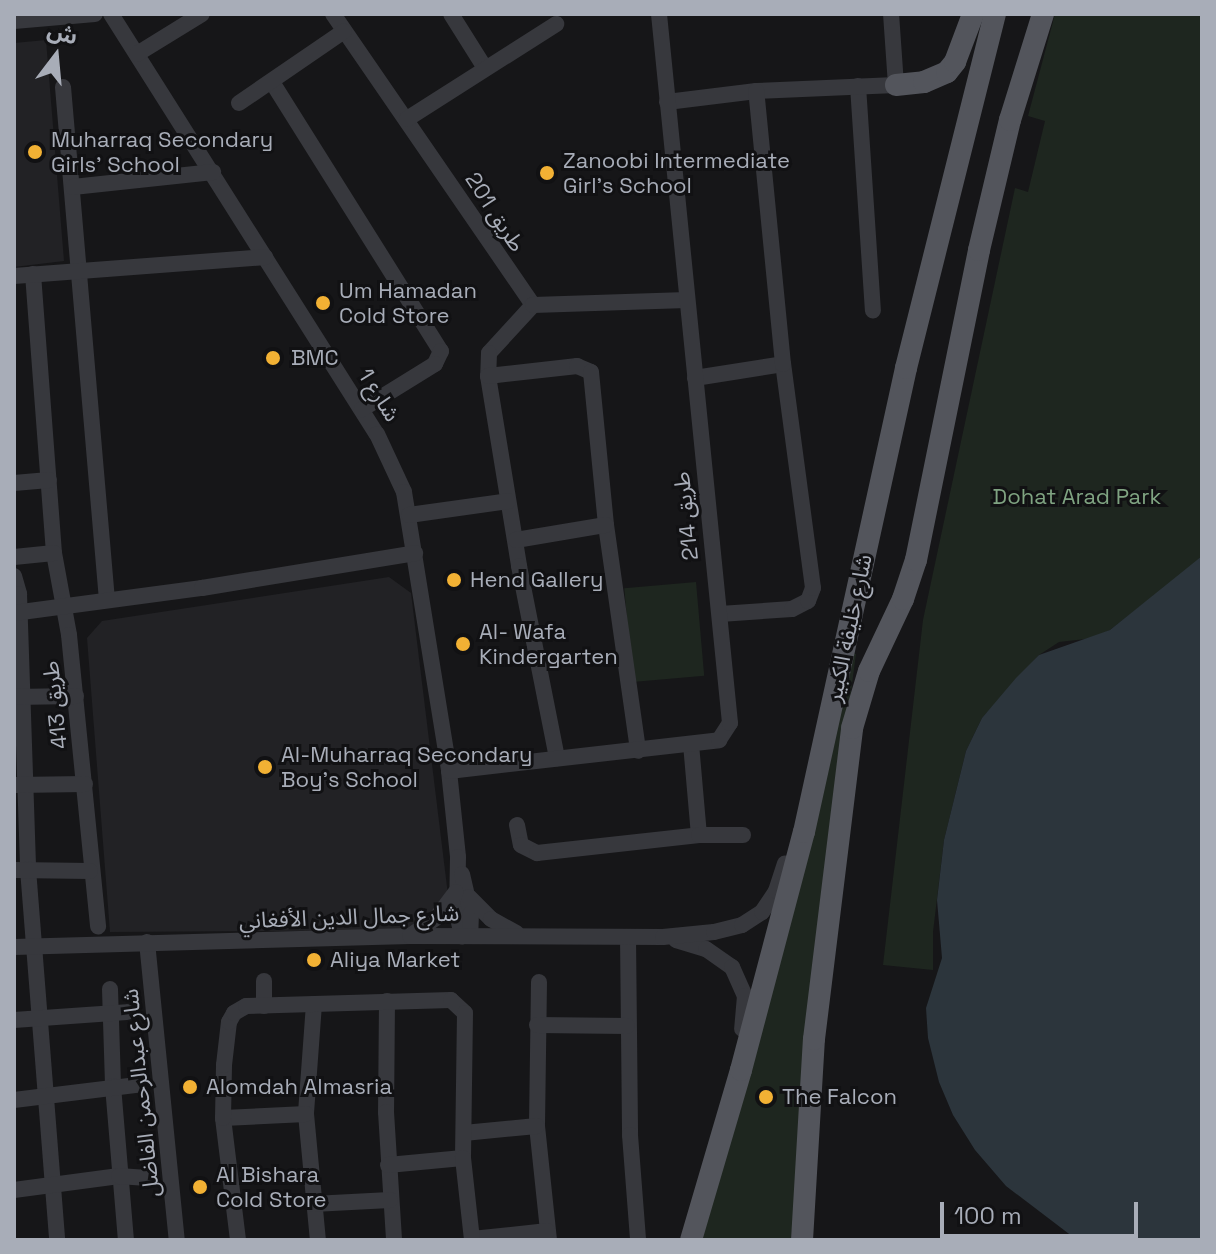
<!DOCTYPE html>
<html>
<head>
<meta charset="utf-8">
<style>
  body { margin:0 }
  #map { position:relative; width:1216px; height:1254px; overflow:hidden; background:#161618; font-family:"Space Grotesk","Noto Sans Arabic",sans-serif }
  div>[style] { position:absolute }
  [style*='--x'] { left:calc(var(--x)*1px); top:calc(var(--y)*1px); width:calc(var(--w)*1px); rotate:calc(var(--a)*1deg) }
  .built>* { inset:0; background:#222225 }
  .green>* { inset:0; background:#1e261f; transform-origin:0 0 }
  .water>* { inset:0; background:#2c353c }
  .minor>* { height:16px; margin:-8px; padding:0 8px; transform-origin:8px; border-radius:8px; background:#37383d }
  .major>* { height:22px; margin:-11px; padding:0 11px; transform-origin:11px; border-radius:11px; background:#53555c }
  .dots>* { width:22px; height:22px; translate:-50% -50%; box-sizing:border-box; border:4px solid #111113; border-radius:50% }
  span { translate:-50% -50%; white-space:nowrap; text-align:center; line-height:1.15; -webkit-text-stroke:6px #111113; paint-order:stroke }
  .poi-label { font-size:22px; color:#a8adb8 }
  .left { translate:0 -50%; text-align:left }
  .street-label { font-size:22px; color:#a8adb8 }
  .park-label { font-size:22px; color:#7fa381 }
  .frame { position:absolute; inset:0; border:16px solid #a8adb8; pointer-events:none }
  .north { position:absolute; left:16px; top:16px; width:80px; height:80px; -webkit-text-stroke:6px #111113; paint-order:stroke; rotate:16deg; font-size:22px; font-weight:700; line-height:32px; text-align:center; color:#a8adb8 }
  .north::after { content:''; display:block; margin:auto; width:28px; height:36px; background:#a8adb8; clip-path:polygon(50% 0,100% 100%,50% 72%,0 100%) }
  .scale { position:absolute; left:940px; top:1202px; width:198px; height:36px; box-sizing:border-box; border:4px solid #a8adb8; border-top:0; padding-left:10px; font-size:24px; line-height:28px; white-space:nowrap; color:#a8adb8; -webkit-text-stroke:6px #111113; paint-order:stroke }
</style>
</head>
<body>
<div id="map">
  <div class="built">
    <i style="clip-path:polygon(46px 40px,64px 261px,14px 267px,14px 43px)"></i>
    <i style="clip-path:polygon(389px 577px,411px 593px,448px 895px,413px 930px,110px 932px,87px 638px,102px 621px)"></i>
  </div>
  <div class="green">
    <i style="clip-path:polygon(1055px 14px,1202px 14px,1202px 558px,1110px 630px,1094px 638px,1059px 642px,1039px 655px,982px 718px,966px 751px,944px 840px,933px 932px,933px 970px,883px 965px,923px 620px,1015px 188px,1028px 192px,1045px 121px,1028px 116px)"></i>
    <i style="left:696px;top:582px;width:94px;height:72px;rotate:85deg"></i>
    <i style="clip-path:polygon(851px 653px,856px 654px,821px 916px,791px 1240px,700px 1240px)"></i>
  </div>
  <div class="water">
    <i style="clip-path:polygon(1202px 556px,1202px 1240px,1077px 1240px,1006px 1186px,975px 1150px,953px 1115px,939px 1082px,928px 1038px,926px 1008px,942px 958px,937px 900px,944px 840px,966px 751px,982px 718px,1016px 678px,1039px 655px,1110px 630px)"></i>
  </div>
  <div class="minor">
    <i style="--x:111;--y:14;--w:497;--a:57.7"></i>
    <i style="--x:377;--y:434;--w:64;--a:65"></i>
    <i style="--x:404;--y:492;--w:283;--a:80.8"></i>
    <i style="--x:449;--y:771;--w:86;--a:84"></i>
    <i style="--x:458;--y:857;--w:57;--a:91"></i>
    <i style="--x:457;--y:914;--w:23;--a:77"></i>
    <i style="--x:333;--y:14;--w:353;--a:55.5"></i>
    <i style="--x:451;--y:14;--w:64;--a:57.8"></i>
    <i style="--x:14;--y:21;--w:81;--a:-4.9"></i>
    <i style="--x:137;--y:54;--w:76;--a:-31.6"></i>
    <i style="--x:272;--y:82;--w:318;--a:57.9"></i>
    <i style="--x:441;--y:351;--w:14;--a:115"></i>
    <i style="--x:435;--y:364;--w:86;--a:148.3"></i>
    <i style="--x:858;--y:86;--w:225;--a:86.2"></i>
    <i style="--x:63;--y:87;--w:515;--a:85.1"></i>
    <i style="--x:667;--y:102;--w:90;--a:-7"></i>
    <i style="--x:756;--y:91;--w:140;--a:-2.5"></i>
    <i style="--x:896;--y:85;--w:71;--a:-94"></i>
    <i style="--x:239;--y:103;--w:127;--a:-34.4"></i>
    <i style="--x:407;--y:119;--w:177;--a:-32.5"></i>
    <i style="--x:73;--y:187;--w:141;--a:-6.1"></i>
    <i style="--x:33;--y:274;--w:280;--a:85.7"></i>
    <i style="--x:54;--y:553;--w:83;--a:79.6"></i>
    <i style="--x:69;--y:635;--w:293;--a:84.3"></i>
    <i style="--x:14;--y:276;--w:252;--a:-4.3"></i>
    <i style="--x:533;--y:305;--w:65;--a:132.5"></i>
    <i style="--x:489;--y:353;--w:23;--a:92"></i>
    <i style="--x:488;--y:376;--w:193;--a:80.7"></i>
    <i style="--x:519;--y:566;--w:196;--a:78.8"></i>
    <i style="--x:533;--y:305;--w:154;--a:-1.9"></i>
    <i style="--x:488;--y:376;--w:90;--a:-6.4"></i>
    <i style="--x:577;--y:366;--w:15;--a:23"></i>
    <i style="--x:591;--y:372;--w:154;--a:84.4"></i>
    <i style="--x:606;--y:525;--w:228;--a:81.9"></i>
    <i style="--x:695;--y:378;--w:89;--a:-9"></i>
    <i style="--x:14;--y:483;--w:35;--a:-5"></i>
    <i style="--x:409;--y:515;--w:100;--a:-8"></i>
    <i style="--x:516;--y:540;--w:91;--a:-9.5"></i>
    <i style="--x:14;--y:557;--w:40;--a:-5.7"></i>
    <i style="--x:14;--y:576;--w:19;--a:74"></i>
    <i style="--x:19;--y:594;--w:275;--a:88.1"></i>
    <i style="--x:28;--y:869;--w:372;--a:85.5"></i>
    <i style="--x:14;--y:613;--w:190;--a:-7.6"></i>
    <i style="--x:202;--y:588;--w:216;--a:-9.3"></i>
    <i style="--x:720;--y:614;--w:72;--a:-4"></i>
    <i style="--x:792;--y:609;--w:18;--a:-27"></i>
    <i style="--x:808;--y:601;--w:14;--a:-69"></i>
    <i style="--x:813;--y:588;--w:226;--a:-97.6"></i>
    <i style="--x:783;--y:364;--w:274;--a:-95.6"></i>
    <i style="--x:14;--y:697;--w:62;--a:-0.9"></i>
    <i style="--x:691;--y:744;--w:91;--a:85"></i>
    <i style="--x:449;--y:771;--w:272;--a:-6.5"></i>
    <i style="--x:719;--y:740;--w:20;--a:-57"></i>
    <i style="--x:730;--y:723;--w:713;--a:-95.72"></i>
    <i style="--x:16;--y:785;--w:69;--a:-0.8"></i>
    <i style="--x:517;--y:825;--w:20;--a:79"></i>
    <i style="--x:521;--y:845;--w:18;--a:27"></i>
    <i style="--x:537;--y:853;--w:163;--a:-6.3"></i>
    <i style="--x:699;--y:835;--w:44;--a:0"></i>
    <i style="--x:14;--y:870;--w:76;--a:0.8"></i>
    <i style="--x:462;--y:874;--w:40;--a:77"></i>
    <i style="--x:471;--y:913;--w:23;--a:92"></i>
    <i style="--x:469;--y:897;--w:31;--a:45"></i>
    <i style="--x:491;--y:919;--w:29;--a:29"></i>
    <i style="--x:410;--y:936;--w:33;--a:-35"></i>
    <i style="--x:437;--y:917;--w:31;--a:-53"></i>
    <i style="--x:628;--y:937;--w:198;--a:89.4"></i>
    <i style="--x:630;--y:1135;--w:105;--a:85.6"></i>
    <i style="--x:676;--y:940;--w:31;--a:17"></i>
    <i style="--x:706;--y:949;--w:32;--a:35"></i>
    <i style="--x:732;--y:967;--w:32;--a:66"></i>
    <i style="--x:745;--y:996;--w:33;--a:95"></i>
    <i style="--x:147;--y:942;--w:300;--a:84.3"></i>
    <i style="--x:14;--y:947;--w:396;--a:-1.6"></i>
    <i style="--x:410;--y:936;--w:253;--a:0.2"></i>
    <i style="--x:663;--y:937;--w:51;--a:-5.6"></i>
    <i style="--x:714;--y:932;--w:29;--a:-14"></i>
    <i style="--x:742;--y:925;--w:24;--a:-33"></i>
    <i style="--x:762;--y:912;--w:25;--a:-56"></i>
    <i style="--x:776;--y:891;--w:29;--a:-72"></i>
    <i style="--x:539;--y:982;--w:144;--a:90.8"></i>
    <i style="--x:537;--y:1126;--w:115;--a:84"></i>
    <i style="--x:110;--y:989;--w:97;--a:88.2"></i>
    <i style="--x:113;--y:1086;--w:155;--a:85.2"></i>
    <i style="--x:387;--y:1001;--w:111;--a:90.5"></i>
    <i style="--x:386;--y:1112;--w:128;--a:86.4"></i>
    <i style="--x:314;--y:1004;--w:110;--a:94.2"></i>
    <i style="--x:306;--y:1114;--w:127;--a:84.6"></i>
    <i style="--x:264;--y:1006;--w:25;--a:-90"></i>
    <i style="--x:14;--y:1020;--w:113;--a:-4"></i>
    <i style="--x:537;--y:1025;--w:90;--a:0.6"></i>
    <i style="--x:14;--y:1100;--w:124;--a:-7"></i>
    <i style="--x:223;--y:1118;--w:83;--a:-2.8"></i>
    <i style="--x:464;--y:1133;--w:73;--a:-5.5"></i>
    <i style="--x:388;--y:1165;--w:75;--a:-5.3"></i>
    <i style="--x:14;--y:1190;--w:106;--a:-7.6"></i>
    <i style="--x:119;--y:1176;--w:28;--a:4"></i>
    <i style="--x:313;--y:1204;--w:77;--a:-3"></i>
    <i style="--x:472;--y:1239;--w:76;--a:-6"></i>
    <i style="--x:238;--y:1240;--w:123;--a:-97"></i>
    <i style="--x:223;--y:1118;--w:53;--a:-88.9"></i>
    <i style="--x:224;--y:1065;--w:43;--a:-83.4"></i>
    <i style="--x:229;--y:1022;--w:10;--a:-61"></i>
    <i style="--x:234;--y:1013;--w:14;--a:-30"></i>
    <i style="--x:246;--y:1006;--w:205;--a:-1.7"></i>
    <i style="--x:451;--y:1000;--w:19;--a:43"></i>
    <i style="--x:465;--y:1013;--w:145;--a:90.8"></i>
    <i style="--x:463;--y:1158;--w:82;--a:83.7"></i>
  </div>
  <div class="major">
    <i style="--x:896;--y:85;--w:28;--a:-6"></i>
    <i style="--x:924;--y:82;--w:25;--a:-23"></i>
    <i style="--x:947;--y:72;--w:13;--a:-51"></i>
    <i style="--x:955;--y:62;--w:51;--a:-69.4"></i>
    <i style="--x:691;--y:1240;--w:177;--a:-73.6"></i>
    <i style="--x:741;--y:1070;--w:246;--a:-75.2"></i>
    <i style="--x:804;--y:832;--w:475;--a:-77.6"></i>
    <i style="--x:906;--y:368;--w:365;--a:-75.9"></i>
    <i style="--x:802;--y:1240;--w:201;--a:-86.6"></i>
    <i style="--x:814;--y:1039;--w:313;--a:-83"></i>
    <i style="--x:852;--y:728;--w:59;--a:-73.4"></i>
    <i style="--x:869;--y:671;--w:80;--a:-64.7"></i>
    <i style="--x:903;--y:599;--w:41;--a:-71.6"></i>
    <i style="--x:916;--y:560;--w:316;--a:-78.5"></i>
    <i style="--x:979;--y:250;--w:134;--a:-76.6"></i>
    <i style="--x:1010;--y:120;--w:111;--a:-72.7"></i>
  </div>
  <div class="dots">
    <i style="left:35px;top:152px;background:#f2b134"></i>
    <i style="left:547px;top:173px;background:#f2b134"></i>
    <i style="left:323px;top:303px;background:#f2b134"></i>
    <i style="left:273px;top:358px;background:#f2b134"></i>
    <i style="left:454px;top:580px;background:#f2b134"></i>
    <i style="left:463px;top:644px;background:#f2b134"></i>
    <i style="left:265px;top:767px;background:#f2b134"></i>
    <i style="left:314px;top:960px;background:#f2b134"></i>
    <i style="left:190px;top:1087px;background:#f2b134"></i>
    <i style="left:766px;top:1097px;background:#f2b134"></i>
    <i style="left:200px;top:1187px;background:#f2b134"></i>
  </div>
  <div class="poi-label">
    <span class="left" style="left:51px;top:152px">Muharraq Secondary<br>Girls' School</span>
    <span class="left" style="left:563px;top:173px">Zanoobi Intermediate<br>Girl's School</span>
    <span class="left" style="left:339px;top:303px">Um Hamadan<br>Cold Store</span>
    <span class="left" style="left:291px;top:358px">BMC</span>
    <span class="left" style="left:470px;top:580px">Hend Gallery</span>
    <span class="left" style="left:479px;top:644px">Al- Wafa<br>Kindergarten</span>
    <span class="left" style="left:281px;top:767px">Al-Muharraq Secondary<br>Boy's School</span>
    <span class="left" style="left:330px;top:960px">Aliya Market</span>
    <span class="left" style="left:206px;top:1087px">Alomdah Almasria</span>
    <span class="left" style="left:782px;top:1097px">The Falcon</span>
    <span class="left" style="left:216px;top:1187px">Al Bishara<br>Cold Store</span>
  </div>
  <div class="street-label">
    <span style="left:495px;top:212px;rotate:57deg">طريق 201</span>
    <span style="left:379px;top:395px;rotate:58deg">شارع 1</span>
    <span style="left:686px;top:516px;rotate:-96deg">طريق 214</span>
    <span style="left:849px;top:628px;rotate:-78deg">شارع خليفة الكبير</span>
    <span style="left:55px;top:705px;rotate:-96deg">طريق 413</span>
    <span style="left:349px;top:917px;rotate:-2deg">شارع جمال الدين الأفغاني</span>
    <span style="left:141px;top:1093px;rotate:-96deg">شارع عبدالرحمن الفاضل</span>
  </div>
  <div class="park-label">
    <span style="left:1077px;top:497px">Dohat Arad Park</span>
  </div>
  <div class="frame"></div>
  <div class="north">ش</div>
  <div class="scale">100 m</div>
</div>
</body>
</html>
